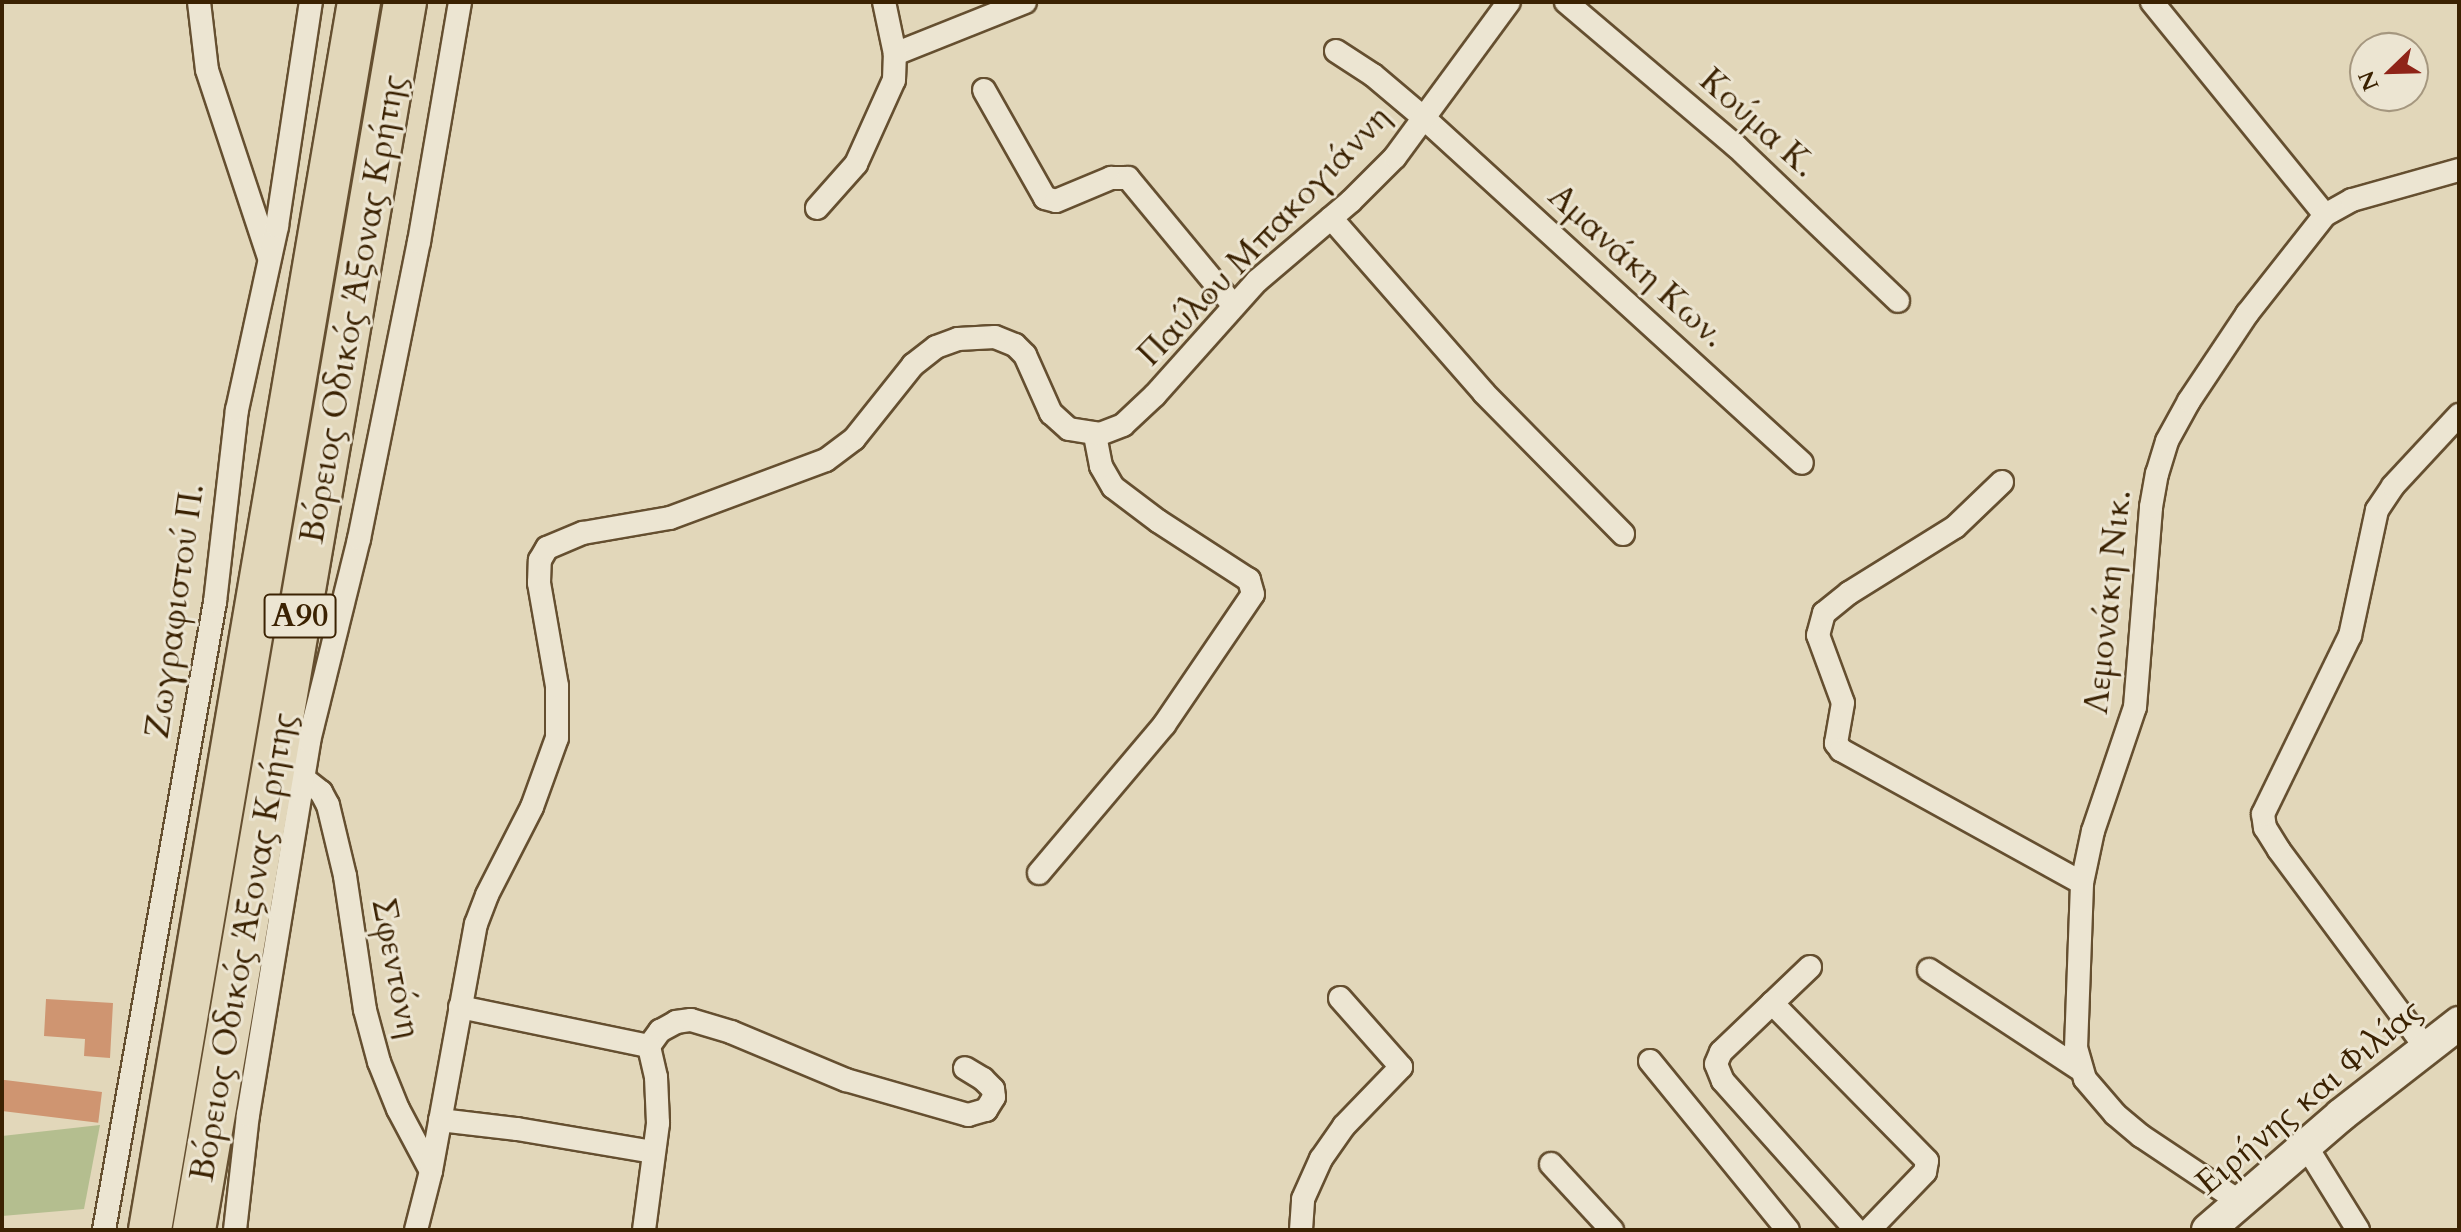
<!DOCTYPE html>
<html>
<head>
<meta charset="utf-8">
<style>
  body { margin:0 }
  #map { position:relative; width:2461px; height:1232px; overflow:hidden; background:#e2d7ba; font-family:Cardo,serif }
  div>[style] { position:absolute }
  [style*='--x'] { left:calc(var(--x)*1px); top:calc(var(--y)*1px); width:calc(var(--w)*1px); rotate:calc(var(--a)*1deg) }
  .green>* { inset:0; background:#b4be8f }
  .building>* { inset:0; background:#cf9571; transform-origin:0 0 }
  .roads { filter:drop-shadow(2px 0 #654f30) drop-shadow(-2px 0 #654f30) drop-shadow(0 2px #654f30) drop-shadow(0 -2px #654f30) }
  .street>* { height:22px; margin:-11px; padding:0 11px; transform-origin:11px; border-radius:11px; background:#ece5d2 }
  .secondary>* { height:32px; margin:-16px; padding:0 16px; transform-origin:16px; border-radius:16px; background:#ece5d2 }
  .highway>* { height:42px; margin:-21px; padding:0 21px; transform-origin:21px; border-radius:21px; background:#e2d7ba }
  span { translate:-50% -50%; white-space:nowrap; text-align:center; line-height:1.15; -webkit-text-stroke:6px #ece5d2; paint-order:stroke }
  .shield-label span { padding:2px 6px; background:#ece5d2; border:2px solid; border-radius:6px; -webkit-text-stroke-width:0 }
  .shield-label { font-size:32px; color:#3b2202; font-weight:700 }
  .street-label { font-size:34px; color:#3b2202 }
  .frame { position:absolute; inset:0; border:4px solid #3b2202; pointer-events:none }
  .north { position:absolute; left:2349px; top:32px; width:80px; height:80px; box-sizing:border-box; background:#ece5d2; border:2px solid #a5977f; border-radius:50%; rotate:247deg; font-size:22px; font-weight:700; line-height:32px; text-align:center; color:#3b2202 }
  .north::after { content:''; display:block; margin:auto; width:28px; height:36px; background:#8f2418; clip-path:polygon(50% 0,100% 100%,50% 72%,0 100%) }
</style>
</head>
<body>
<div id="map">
  <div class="green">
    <i style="clip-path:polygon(100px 1125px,84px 1209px,2px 1216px,2px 1136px)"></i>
  </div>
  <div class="building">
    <i style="clip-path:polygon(46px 999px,113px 1003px,110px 1058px,84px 1056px,85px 1039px,44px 1036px)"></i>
    <i style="left:102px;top:1092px;width:31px;height:100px;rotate:97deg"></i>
  </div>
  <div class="roads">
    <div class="street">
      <i style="--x:199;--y:2;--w:68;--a:83.3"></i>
      <i style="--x:207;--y:70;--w:198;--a:71.7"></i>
      <i style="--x:1566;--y:2;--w:223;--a:40.3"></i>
      <i style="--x:1736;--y:146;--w:224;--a:43.7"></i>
      <i style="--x:2152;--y:2;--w:274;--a:50.9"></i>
      <i style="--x:1336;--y:51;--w:44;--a:33"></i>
      <i style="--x:1373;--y:75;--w:68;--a:40.2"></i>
      <i style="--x:1425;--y:119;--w:510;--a:42.38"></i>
      <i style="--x:895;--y:54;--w:140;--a:-21.8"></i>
      <i style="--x:984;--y:90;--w:124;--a:60.5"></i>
      <i style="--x:1045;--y:198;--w:11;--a:15"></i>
      <i style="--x:1056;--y:201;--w:60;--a:-22.7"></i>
      <i style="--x:1111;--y:178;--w:17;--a:0"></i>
      <i style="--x:1128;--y:178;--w:165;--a:50.4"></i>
      <i style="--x:817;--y:208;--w:59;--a:-48.4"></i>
      <i style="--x:856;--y:164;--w:92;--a:-65.7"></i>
      <i style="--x:894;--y:80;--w:26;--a:-88"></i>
      <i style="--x:895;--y:54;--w:53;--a:-101.9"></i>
      <i style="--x:1331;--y:218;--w:232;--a:48.8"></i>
      <i style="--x:1484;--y:393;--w:198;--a:45.4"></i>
      <i style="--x:2002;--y:482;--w:65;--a:136.2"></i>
      <i style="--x:1955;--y:527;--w:125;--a:148.1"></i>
      <i style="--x:1849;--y:593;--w:32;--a:141"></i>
      <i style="--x:1824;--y:613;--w:23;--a:105"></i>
      <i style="--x:1818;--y:635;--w:72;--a:69.8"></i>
      <i style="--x:1843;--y:703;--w:41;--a:99.9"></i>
      <i style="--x:1836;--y:743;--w:9;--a:54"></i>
      <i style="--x:1841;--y:750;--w:275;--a:28.9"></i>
      <i style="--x:303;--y:778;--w:23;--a:38"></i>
      <i style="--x:321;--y:792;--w:15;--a:62"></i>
      <i style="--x:328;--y:805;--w:73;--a:76.5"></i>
      <i style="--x:345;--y:876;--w:135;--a:81.5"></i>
      <i style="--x:365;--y:1010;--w:54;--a:74.9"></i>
      <i style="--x:379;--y:1062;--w:51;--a:68"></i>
      <i style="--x:398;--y:1109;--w:70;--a:62"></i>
      <i style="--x:1039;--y:873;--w:194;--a:-49.8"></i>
      <i style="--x:1164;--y:725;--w:158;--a:-55.8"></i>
      <i style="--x:1253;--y:594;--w:15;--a:-106"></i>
      <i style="--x:1249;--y:580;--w:108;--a:-147"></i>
      <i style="--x:1158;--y:521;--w:56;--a:-142.9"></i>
      <i style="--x:1113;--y:487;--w:24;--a:-120"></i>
      <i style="--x:1101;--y:466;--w:33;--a:-101"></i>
      <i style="--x:1810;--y:967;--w:123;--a:136.3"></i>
      <i style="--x:1721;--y:1052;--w:13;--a:113"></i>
      <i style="--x:1716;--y:1064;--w:18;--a:68"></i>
      <i style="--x:1723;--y:1081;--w:200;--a:48.2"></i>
      <i style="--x:1929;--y:970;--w:182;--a:33.3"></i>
      <i style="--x:1772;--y:1003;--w:221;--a:45.5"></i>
      <i style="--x:1927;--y:1161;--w:11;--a:100"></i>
      <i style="--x:1925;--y:1172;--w:81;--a:134"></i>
      <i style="--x:460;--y:1007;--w:193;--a:11.7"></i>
      <i style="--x:649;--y:1046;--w:19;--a:-54"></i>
      <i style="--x:660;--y:1031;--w:18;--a:-29"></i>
      <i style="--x:676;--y:1022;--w:15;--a:-8"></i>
      <i style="--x:691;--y:1020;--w:42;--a:16.7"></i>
      <i style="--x:731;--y:1032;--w:125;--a:22.7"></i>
      <i style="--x:846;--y:1080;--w:127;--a:16"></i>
      <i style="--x:968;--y:1115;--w:19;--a:-16"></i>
      <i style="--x:986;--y:1110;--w:15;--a:-58"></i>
      <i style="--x:994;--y:1097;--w:8;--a:-97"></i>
      <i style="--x:993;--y:1089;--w:14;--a:-135"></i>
      <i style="--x:983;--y:1079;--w:21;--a:-149"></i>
      <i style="--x:2426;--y:1048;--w:247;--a:-126.6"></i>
      <i style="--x:2279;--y:850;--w:26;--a:-122"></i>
      <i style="--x:2265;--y:828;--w:14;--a:-98"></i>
      <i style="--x:2263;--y:814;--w:198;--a:-64"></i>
      <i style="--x:2350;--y:636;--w:129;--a:-77.9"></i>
      <i style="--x:2377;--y:510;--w:29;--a:-56"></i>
      <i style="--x:2393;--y:486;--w:97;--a:-47.1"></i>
      <i style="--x:1650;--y:1061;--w:218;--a:50.8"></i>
      <i style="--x:440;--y:1120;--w:78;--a:6.7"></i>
      <i style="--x:517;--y:1129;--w:138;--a:9.6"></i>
      <i style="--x:2306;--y:1146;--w:99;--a:58.2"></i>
      <i style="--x:1551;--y:1164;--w:90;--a:47.3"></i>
      <i style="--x:2240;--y:1202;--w:119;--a:-146.3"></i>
      <i style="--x:2141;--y:1136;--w:34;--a:-140"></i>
      <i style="--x:2115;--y:1114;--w:46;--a:-130.6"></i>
      <i style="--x:2085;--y:1079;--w:32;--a:-106"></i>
      <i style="--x:2076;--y:1048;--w:165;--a:-87.9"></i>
      <i style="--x:2082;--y:883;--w:53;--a:-78.1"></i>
      <i style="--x:2093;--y:831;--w:131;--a:-71.3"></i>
      <i style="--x:2135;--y:707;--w:201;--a:-85.4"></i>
      <i style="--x:2151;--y:507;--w:34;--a:-80"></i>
      <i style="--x:2157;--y:474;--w:34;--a:-73"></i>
      <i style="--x:2167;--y:441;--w:46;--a:-61.2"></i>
      <i style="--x:2189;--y:401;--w:105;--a:-56.3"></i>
      <i style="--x:2247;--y:314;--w:126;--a:-51.8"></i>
      <i style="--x:2325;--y:215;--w:31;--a:-29"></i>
      <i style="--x:2352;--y:200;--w:111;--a:-15.7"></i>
      <i style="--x:104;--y:1230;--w:638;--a:-79.98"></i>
      <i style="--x:215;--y:602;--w:193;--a:-83.5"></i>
      <i style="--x:237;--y:410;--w:188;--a:-77.7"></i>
      <i style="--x:277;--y:226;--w:227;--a:-81.4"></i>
      <i style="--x:235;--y:1230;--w:116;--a:-83.6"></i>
      <i style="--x:248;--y:1115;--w:379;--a:-80.7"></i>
      <i style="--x:309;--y:741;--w:208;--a:-76.1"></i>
      <i style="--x:359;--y:539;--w:303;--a:-78.6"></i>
      <i style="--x:419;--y:242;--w:243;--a:-80.3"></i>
      <i style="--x:416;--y:1230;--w:61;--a:-75.7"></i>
      <i style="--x:431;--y:1171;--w:251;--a:-79.7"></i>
      <i style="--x:476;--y:924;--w:31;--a:-69"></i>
      <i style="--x:487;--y:895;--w:99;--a:-62.9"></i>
      <i style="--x:532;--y:807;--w:73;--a:-70.1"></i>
      <i style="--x:557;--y:738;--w:52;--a:-90"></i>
      <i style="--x:557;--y:686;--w:105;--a:-99.9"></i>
      <i style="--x:539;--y:583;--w:23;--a:-88"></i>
      <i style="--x:540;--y:560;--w:14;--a:-60"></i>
      <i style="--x:547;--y:548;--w:39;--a:-23"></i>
      <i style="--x:583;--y:533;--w:88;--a:-9.8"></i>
      <i style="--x:670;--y:518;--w:166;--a:-20.4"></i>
      <i style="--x:826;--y:460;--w:35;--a:-37"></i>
      <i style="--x:854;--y:439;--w:95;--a:-51.4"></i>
      <i style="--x:913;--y:365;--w:29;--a:-38"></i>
      <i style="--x:936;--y:347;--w:23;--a:-20"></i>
      <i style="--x:958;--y:339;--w:37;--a:-3"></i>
      <i style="--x:995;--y:337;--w:22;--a:22"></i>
      <i style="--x:1015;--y:345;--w:14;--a:45"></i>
      <i style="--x:1025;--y:355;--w:64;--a:65.9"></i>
      <i style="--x:1051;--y:413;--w:24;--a:42"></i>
      <i style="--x:1069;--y:429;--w:31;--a:9"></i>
      <i style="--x:1100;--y:434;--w:25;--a:-21"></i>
      <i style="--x:1123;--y:425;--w:44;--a:-43.2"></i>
      <i style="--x:1155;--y:395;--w:153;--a:-48.2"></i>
      <i style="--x:1257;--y:281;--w:123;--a:-40.4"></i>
      <i style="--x:1351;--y:201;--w:62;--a:-45"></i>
      <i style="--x:1395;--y:157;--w:192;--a:-53.7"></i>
      <i style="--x:644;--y:1230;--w:108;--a:-82.5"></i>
      <i style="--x:658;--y:1123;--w:46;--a:-92.5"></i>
      <i style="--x:656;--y:1077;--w:32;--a:-103"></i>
      <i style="--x:1301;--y:1230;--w:31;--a:-86"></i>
      <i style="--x:1303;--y:1199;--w:44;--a:-65.8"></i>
      <i style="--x:1321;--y:1159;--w:40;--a:-55.1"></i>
      <i style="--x:1344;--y:1126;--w:82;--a:-46"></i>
      <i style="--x:1401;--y:1067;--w:92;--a:-131.5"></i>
    </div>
    <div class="secondary">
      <i style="--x:2208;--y:1230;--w:176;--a:-40.8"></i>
      <i style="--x:2341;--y:1115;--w:150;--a:-37.9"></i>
    </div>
    <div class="highway">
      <i style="--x:150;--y:1230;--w:1246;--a:-80.34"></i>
      <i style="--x:194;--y:1230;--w:1246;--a:-80.25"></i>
    </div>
  </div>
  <div class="shield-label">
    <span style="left:300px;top:616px">Α90</span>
  </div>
  <div class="street-label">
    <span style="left:1758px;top:123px;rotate:42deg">Κούμα Κ.</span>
    <span style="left:1264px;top:236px;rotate:-46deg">Παύλου Μπακογιάννη</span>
    <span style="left:1637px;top:266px;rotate:42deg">Αμανάκη Κων.</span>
    <span style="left:353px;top:309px;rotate:-80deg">Βόρειος Οδικός Άξονας Κρήτης</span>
    <span style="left:2108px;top:602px;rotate:-84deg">Λεμονάκη Νικ.</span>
    <span style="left:175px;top:611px;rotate:-82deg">Ζωγραφιστού Π.</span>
    <span style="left:243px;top:947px;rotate:-80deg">Βόρειος Οδικός Άξονας Κρήτης</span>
    <span style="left:396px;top:968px;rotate:79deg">Σφεντόνη</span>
    <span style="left:2309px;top:1097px;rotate:-40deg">Ειρήνης και Φιλίας</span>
  </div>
  <div class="frame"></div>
  <div class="north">N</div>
</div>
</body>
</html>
